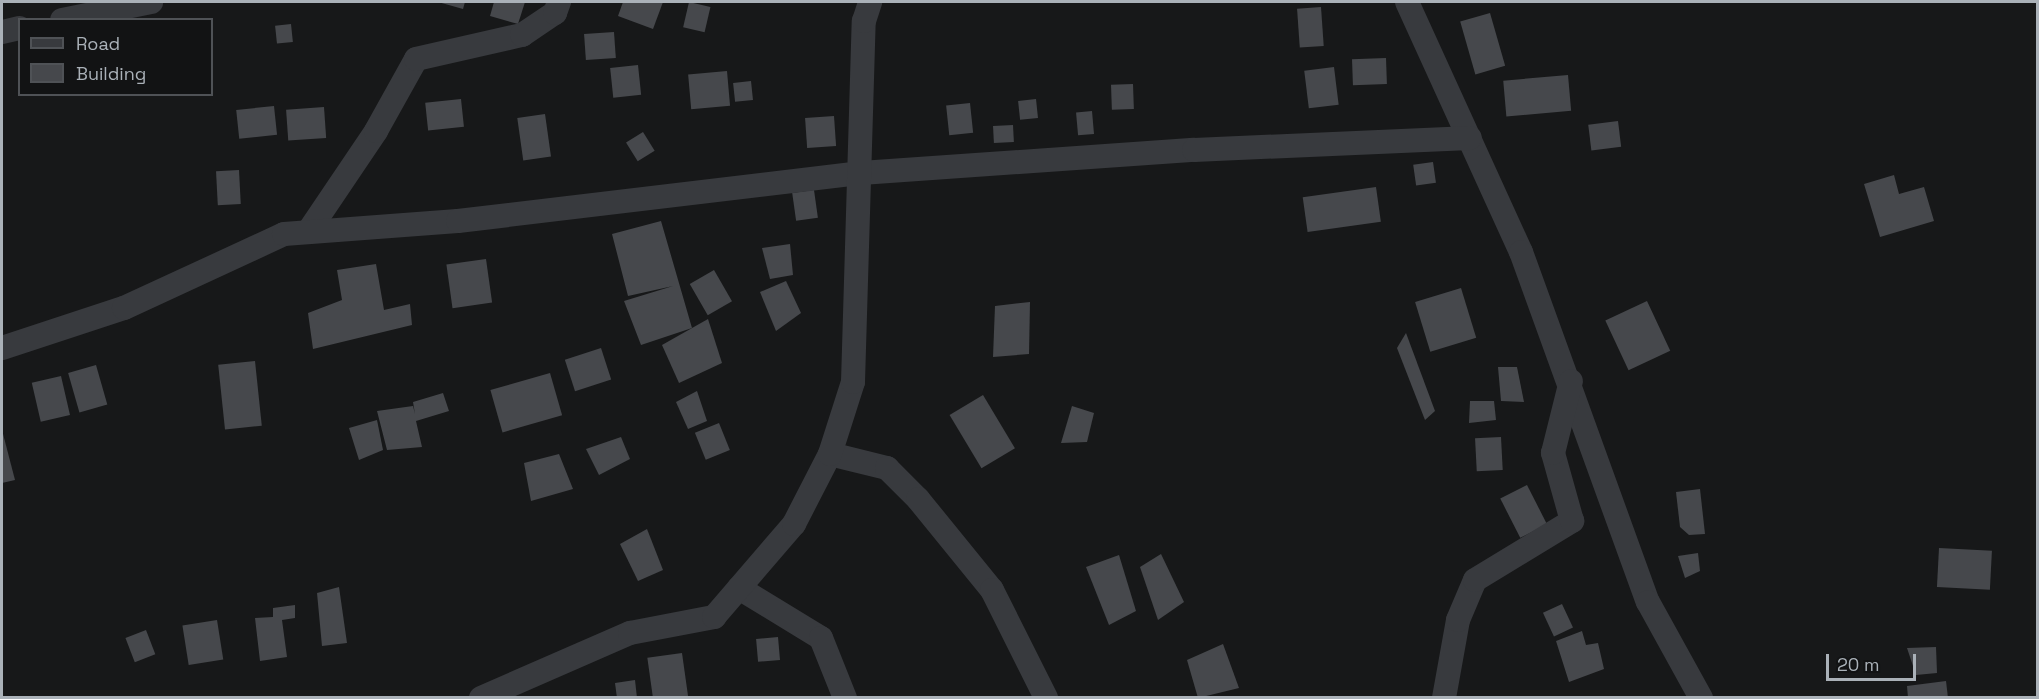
<!DOCTYPE html>
<html>
<head>
<meta charset="utf-8">
<style>
  body { margin:0 }
  #map { position:relative; width:2039px; height:699px; overflow:hidden; background:#171819; font-family:"Space Grotesk",sans-serif }
  div>[style] { position:absolute }
  [style*='--x'] { left:calc(var(--x)*1px); top:calc(var(--y)*1px); width:calc(var(--w)*1px); rotate:calc(var(--a)*1deg) }
  .building>* { inset:0; background:#46484c; transform-origin:0 0 }
  .minor>* { height:24px; margin:-12px; padding:0 12px; transform-origin:12px; border-radius:12px; background:#383a3e }
  span { translate:-50% -50%; white-space:nowrap; text-align:center; line-height:1.15; -webkit-text-stroke:5px #121314; paint-order:stroke }
  .frame { position:absolute; inset:0; border:3px solid #aab1b8; pointer-events:none }
  .legend { position:absolute; left:18px; top:18px; width:195px; height:78px; box-sizing:border-box; background:#121314; border:2px solid #4f5256; margin:0; padding:8px 10px; list-style:none; font-size:18px; color:#aab1b8 }
  .legend li { display:flex; align-items:center; gap:12px; height:30px }
  .legend b { width:30px; border:2px solid #4f5256 }
  .scale { position:absolute; left:1826px; top:654px; width:90px; height:27px; box-sizing:border-box; border:3px solid #aab1b8; border-top:0; padding-left:8px; font-size:18px; line-height:21px; white-space:nowrap; color:#aab1b8; -webkit-text-stroke:4px #121314; paint-order:stroke }
</style>
</head>
<body>
<div id="map">
  <div class="building">
    <i style="clip-path:polygon(438px 2px,465px 2px,463px 9px)"></i>
    <i style="clip-path:polygon(494px 2px,525px 2px,518px 24px,490px 16px)"></i>
    <i style="clip-path:polygon(623px 2px,663px 2px,653px 29px,618px 16px)"></i>
    <i style="left:689px;top:2px;width:22px;height:26px;rotate:13deg"></i>
    <i style="left:1321px;top:7px;width:39px;height:24px;rotate:86deg"></i>
    <i style="left:1490px;top:13px;width:55px;height:31px;rotate:74deg"></i>
    <i style="left:291px;top:24px;width:18px;height:16px;rotate:84deg"></i>
    <i style="left:614px;top:32px;width:26px;height:30px;rotate:86deg"></i>
    <i style="left:1386px;top:58px;width:26px;height:34px;rotate:88deg"></i>
    <i style="left:638px;top:65px;width:30px;height:28px;rotate:84deg"></i>
    <i style="left:1334px;top:67px;width:38px;height:30px;rotate:83deg"></i>
    <i style="left:727px;top:71px;width:35px;height:39px;rotate:85deg"></i>
    <i style="left:1568px;top:75px;width:36px;height:65px;rotate:85deg"></i>
    <i style="left:751px;top:81px;width:19px;height:18px;rotate:84deg"></i>
    <i style="left:1133px;top:84px;width:25px;height:22px;rotate:88deg"></i>
    <i style="left:461px;top:99px;width:28px;height:36px;rotate:84deg"></i>
    <i style="left:1036px;top:99px;width:19px;height:18px;rotate:84deg"></i>
    <i style="left:970px;top:103px;width:30px;height:24px;rotate:84deg"></i>
    <i style="left:274px;top:106px;width:29px;height:38px;rotate:84deg"></i>
    <i style="left:324px;top:107px;width:31px;height:38px;rotate:86deg"></i>
    <i style="left:1092px;top:111px;width:23px;height:16px;rotate:85deg"></i>
    <i style="left:545px;top:114px;width:43px;height:28px;rotate:82deg"></i>
    <i style="left:834px;top:116px;width:30px;height:29px;rotate:86deg"></i>
    <i style="left:1618px;top:121px;width:26px;height:30px;rotate:83deg"></i>
    <i style="left:1013px;top:125px;width:17px;height:20px;rotate:87deg"></i>
    <i style="left:643px;top:132px;width:22px;height:20px;rotate:58deg"></i>
    <i style="left:1433px;top:162px;width:21px;height:20px;rotate:82deg"></i>
    <i style="left:239px;top:170px;width:34px;height:23px;rotate:87deg"></i>
    <i style="clip-path:polygon(1894px 175px,1899px 194px,1924px 187px,1934px 221px,1880px 237px,1864px 184px)"></i>
    <i style="left:1376px;top:187px;width:35px;height:74px;rotate:82deg"></i>
    <i style="left:814px;top:190px;width:28px;height:22px;rotate:82deg"></i>
    <i style="clip-path:polygon(661px 221px,692px 328px,641px 345px,624px 301px,673px 286px,628px 296px,612px 234px)"></i>
    <i style="clip-path:polygon(790px 244px,793px 275px,770px 279px,762px 248px)"></i>
    <i style="left:486px;top:259px;width:44px;height:40px;rotate:82deg"></i>
    <i style="clip-path:polygon(376px 264px,384px 310px,410px 304px,412px 325px,313px 349px,308px 313px,342px 300px,337px 270px)"></i>
    <i style="left:714px;top:270px;width:36px;height:28px;rotate:60deg"></i>
    <i style="clip-path:polygon(786px 281px,801px 313px,776px 331px,760px 292px)"></i>
    <i style="left:1461px;top:288px;width:52px;height:48px;rotate:73deg"></i>
    <i style="left:1647px;top:301px;width:55px;height:46px;rotate:65deg"></i>
    <i style="clip-path:polygon(1030px 302px,1029px 354px,993px 357px,995px 306px)"></i>
    <i style="clip-path:polygon(708px 319px,722px 363px,679px 383px,662px 345px)"></i>
    <i style="clip-path:polygon(1406px 333px,1435px 411px,1425px 420px,1397px 348px)"></i>
    <i style="left:601px;top:348px;width:33px;height:38px;rotate:72deg"></i>
    <i style="left:255px;top:361px;width:65px;height:37px;rotate:84deg"></i>
    <i style="left:96px;top:365px;width:41px;height:29px;rotate:74deg"></i>
    <i style="clip-path:polygon(1498px 367px,1517px 367px,1524px 402px,1501px 401px)"></i>
    <i style="left:550px;top:373px;width:44px;height:62px;rotate:74deg"></i>
    <i style="left:61px;top:376px;width:40px;height:30px;rotate:77deg"></i>
    <i style="clip-path:polygon(697px 391px,707px 421px,688px 429px,676px 402px)"></i>
    <i style="clip-path:polygon(443px 393px,449px 411px,416px 421px,422px 447px,387px 450px,377px 411px,413px 406px,415px 414px,413px 402px)"></i>
    <i style="left:983px;top:395px;width:62px;height:39px;rotate:59deg"></i>
    <i style="clip-path:polygon(1470px 401px,1494px 401px,1496px 420px,1469px 423px)"></i>
    <i style="clip-path:polygon(1072px 406px,1094px 413px,1087px 442px,1061px 443px)"></i>
    <i style="clip-path:polygon(377px 420px,383px 450px,359px 460px,349px 428px)"></i>
    <i style="left:719px;top:423px;width:29px;height:26px;rotate:68deg"></i>
    <i style="clip-path:polygon(2px 430px,15px 480px,2px 483px)"></i>
    <i style="clip-path:polygon(621px 437px,630px 459px,599px 475px,586px 449px)"></i>
    <i style="left:1501px;top:437px;width:33px;height:26px;rotate:87deg"></i>
    <i style="clip-path:polygon(559px 454px,573px 489px,531px 501px,524px 463px)"></i>
    <i style="left:1527px;top:485px;width:44px;height:30px;rotate:63deg"></i>
    <i style="clip-path:polygon(1700px 489px,1705px 534px,1689px 535px,1680px 527px,1676px 492px)"></i>
    <i style="clip-path:polygon(647px 529px,663px 570px,638px 581px,620px 544px)"></i>
    <i style="left:1939px;top:548px;width:53px;height:39px;rotate:3deg"></i>
    <i style="clip-path:polygon(1698px 553px,1700px 571px,1685px 578px,1678px 556px)"></i>
    <i style="clip-path:polygon(1161px 554px,1184px 602px,1158px 620px,1140px 567px)"></i>
    <i style="clip-path:polygon(1119px 555px,1136px 611px,1109px 625px,1086px 567px)"></i>
    <i style="clip-path:polygon(339px 587px,347px 643px,322px 646px,317px 593px)"></i>
    <i style="left:1562px;top:604px;width:26px;height:21px;rotate:65deg"></i>
    <i style="clip-path:polygon(295px 605px,295px 618px,282px 620px,287px 657px,260px 661px,255px 618px,273px 617px,273px 608px)"></i>
    <i style="left:217px;top:620px;width:40px;height:35px;rotate:81deg"></i>
    <i style="left:146px;top:630px;width:26px;height:22px;rotate:69deg"></i>
    <i style="clip-path:polygon(1582px 631px,1586px 645px,1598px 643px,1604px 669px,1569px 682px,1556px 641px)"></i>
    <i style="left:778px;top:637px;width:23px;height:22px;rotate:85deg"></i>
    <i style="clip-path:polygon(1223px 644px,1239px 688px,1198px 698px,1187px 660px)"></i>
    <i style="clip-path:polygon(1936px 647px,1937px 673px,1916px 675px,1907px 648px)"></i>
    <i style="left:682px;top:653px;width:45px;height:35px;rotate:82deg"></i>
    <i style="clip-path:polygon(635px 680px,637px 698px,617px 698px,615px 683px)"></i>
    <i style="clip-path:polygon(1946px 681px,1948px 698px,1908px 698px,1907px 686px)"></i>
  </div>
  <div class="minor">
    <i style="--x:1407;--y:2;--w:275;--a:65.5"></i>
    <i style="--x:1521;--y:252;--w:372;--a:70.1"></i>
    <i style="--x:1648;--y:602;--w:110;--a:61.1"></i>
    <i style="--x:62;--y:20;--w:91;--a:-11.4"></i>
    <i style="--x:2;--y:32;--w:18;--a:-13"></i>
    <i style="--x:308;--y:232;--w:122;--a:-56"></i>
    <i style="--x:376;--y:131;--w:82;--a:-60.9"></i>
    <i style="--x:416;--y:59;--w:109;--a:-12.8"></i>
    <i style="--x:522;--y:35;--w:40;--a:-34"></i>
    <i style="--x:555;--y:13;--w:12;--a:-70"></i>
    <i style="--x:2;--y:348;--w:128;--a:-18.2"></i>
    <i style="--x:124;--y:308;--w:176;--a:-24.8"></i>
    <i style="--x:284;--y:234;--w:174;--a:-4.3"></i>
    <i style="--x:458;--y:221;--w:406;--a:-6.8"></i>
    <i style="--x:861;--y:173;--w:334;--a:-4"></i>
    <i style="--x:1194;--y:150;--w:276;--a:-2.5"></i>
    <i style="--x:830;--y:454;--w:59;--a:13.8"></i>
    <i style="--x:887;--y:468;--w:44;--a:45"></i>
    <i style="--x:918;--y:499;--w:117;--a:50.9"></i>
    <i style="--x:992;--y:590;--w:121;--a:63.4"></i>
    <i style="--x:739;--y:588;--w:96;--a:31.4"></i>
    <i style="--x:821;--y:638;--w:65;--a:68.2"></i>
    <i style="--x:481;--y:698;--w:163;--a:-23.6"></i>
    <i style="--x:630;--y:633;--w:86;--a:-10.8"></i>
    <i style="--x:714;--y:617;--w:123;--a:-49.3"></i>
    <i style="--x:794;--y:524;--w:79;--a:-62.8"></i>
    <i style="--x:830;--y:454;--w:76;--a:-72.3"></i>
    <i style="--x:853;--y:382;--w:361;--a:-88.3"></i>
    <i style="--x:864;--y:21;--w:20;--a:-72"></i>
    <i style="--x:1444;--y:698;--w:79;--a:-79.8"></i>
    <i style="--x:1458;--y:620;--w:43;--a:-67"></i>
    <i style="--x:1475;--y:580;--w:114;--a:-31.3"></i>
    <i style="--x:1572;--y:521;--w:71;--a:-105.6"></i>
    <i style="--x:1553;--y:453;--w:74;--a:-76"></i>
  </div>
  <div class="frame"></div>
  <ul class="legend">
  <li><b style="height:8px;background:#383a3e"></b>Road</li>
  <li><b style="height:16px;background:#46484c"></b>Building</li>
  </ul>
  <div class="scale">20 m</div>
</div>
</body>
</html>
